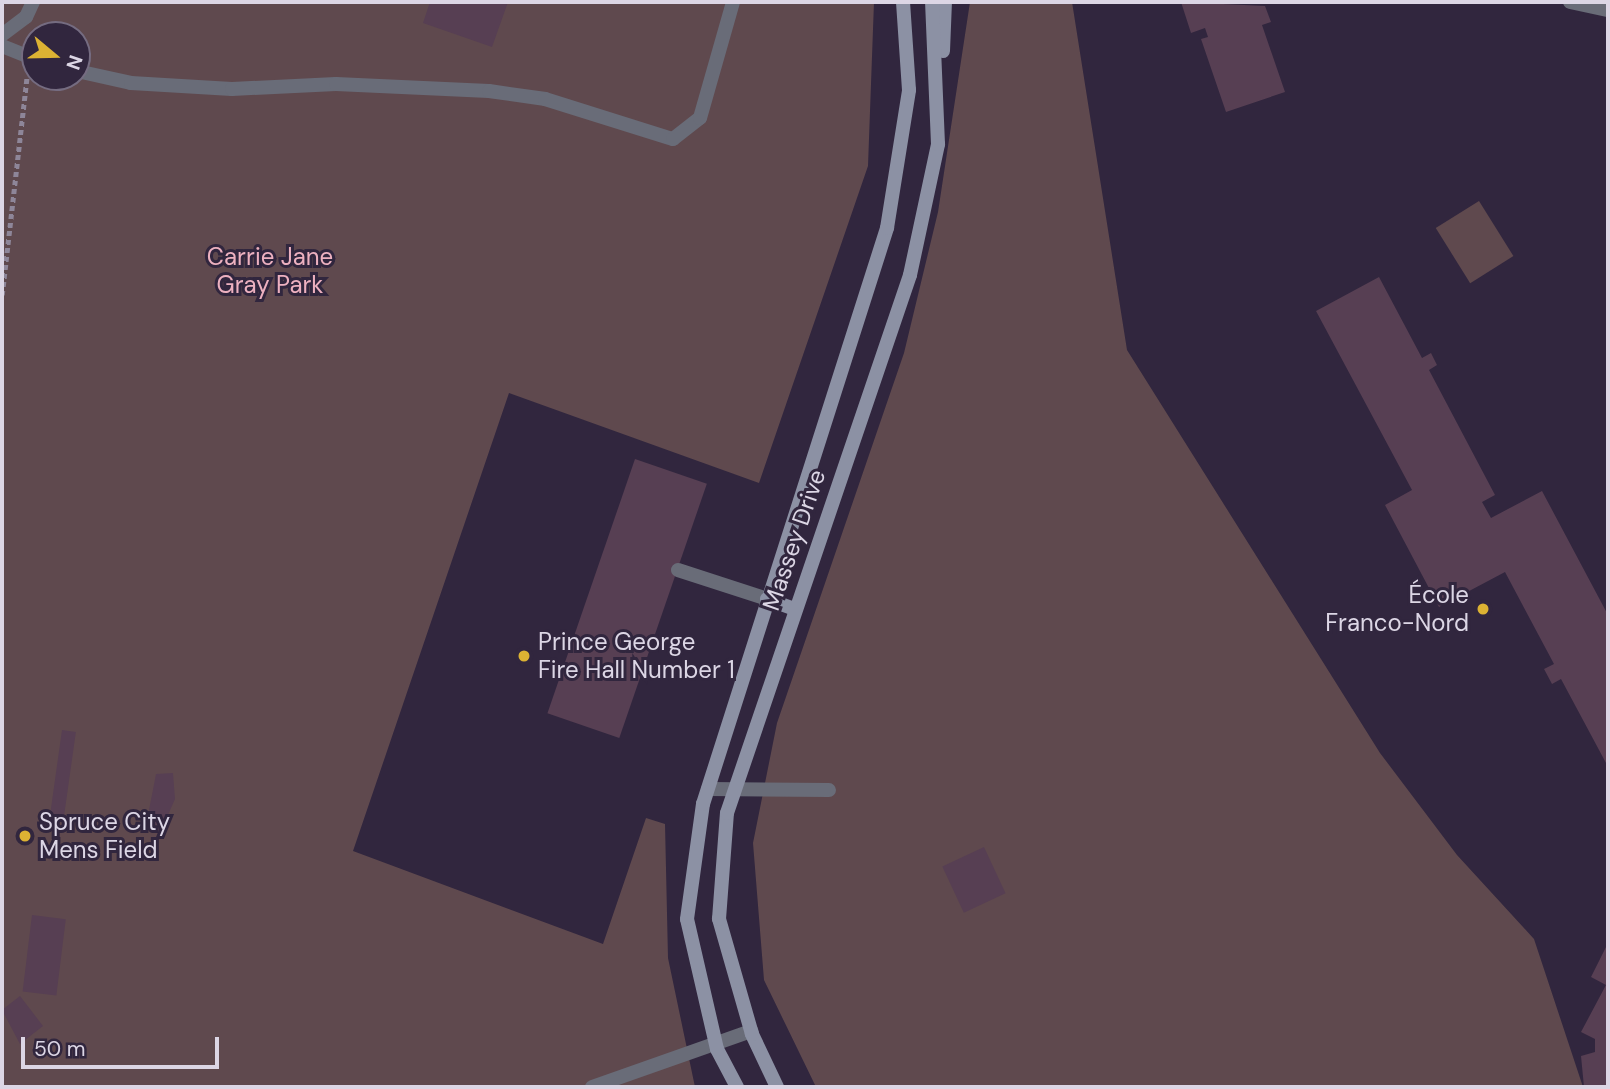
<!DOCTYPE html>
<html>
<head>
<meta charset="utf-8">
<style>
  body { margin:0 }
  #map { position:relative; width:1610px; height:1089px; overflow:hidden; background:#31263e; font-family:"DM Sans",sans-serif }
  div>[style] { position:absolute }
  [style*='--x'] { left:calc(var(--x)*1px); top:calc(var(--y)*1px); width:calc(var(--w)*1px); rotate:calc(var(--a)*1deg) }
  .green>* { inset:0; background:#5f494e; transform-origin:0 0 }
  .building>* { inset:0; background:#573f53; transform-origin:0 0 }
  .path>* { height:4.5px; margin-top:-2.25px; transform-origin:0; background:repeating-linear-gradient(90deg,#8e8699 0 5px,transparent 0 8.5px) }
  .lane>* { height:14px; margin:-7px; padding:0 7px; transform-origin:7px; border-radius:7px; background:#696c78 }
  .street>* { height:14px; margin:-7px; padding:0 7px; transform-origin:7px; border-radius:7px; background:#696c78 }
  .secondary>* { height:14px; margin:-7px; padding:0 7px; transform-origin:7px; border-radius:7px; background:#8c91a4 }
  .dots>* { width:19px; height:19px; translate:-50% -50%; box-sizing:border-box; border:4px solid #31263e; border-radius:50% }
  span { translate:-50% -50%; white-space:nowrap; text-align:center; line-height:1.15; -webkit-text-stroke:6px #31263e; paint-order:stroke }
  .park-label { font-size:24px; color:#edb1c0 }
  .street-label { font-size:24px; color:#dcd6e5 }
  .poi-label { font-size:24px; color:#dcd6e5 }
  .right { translate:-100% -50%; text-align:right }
  .left { translate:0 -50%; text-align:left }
  .frame { position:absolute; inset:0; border:4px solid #dcd6e5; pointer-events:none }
  .north { position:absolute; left:21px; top:21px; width:70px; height:70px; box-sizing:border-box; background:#31263e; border:2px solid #756c81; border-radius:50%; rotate:109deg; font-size:19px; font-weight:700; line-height:28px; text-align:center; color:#dcd6e5 }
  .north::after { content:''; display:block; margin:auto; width:24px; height:32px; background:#dcb233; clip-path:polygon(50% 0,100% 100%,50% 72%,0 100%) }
  .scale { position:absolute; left:21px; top:1037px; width:198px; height:32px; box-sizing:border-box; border:4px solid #dcd6e5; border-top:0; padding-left:9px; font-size:21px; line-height:24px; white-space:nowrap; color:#dcd6e5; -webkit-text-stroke:5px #31263e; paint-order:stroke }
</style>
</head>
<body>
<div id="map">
  <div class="green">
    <i style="clip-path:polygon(evenodd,2px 2px,874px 2px,868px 166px,759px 483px,509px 393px,353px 851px,603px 944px,646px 818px,665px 824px,668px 958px,695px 1087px,2px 1087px,2px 2px,35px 35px,77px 35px,77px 77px,35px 77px,35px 35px)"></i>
    <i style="clip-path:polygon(970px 2px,1072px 2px,1127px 350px,1380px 753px,1457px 855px,1534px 939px,1583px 1087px,816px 1087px,764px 980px,753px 843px,777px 723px,904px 353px,938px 212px)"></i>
    <i style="left:1479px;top:201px;width:65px;height:51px;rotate:58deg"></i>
  </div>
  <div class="building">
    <i style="clip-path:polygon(430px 2px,508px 2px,492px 47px,423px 23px)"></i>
    <i style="clip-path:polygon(1181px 2px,1265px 6px,1271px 22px,1262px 25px,1285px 92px,1226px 112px,1201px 39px,1208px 37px,1205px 28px,1191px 33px)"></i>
    <i style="clip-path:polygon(1379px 277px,1422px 358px,1431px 353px,1437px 365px,1429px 370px,1495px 495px,1482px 502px,1491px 518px,1542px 491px,1608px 615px,1606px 763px,1561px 679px,1552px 684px,1544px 669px,1554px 664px,1505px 572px,1439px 607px,1385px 505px,1412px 490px,1316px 311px)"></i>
    <i style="left:635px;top:459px;width:76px;height:269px;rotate:19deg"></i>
    <i style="left:62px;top:730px;width:14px;height:87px;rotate:8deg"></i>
    <i style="clip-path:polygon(173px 773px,175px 799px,163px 826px,153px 824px,155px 817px,148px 815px,156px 774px)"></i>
    <i style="left:984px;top:847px;width:51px;height:46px;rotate:65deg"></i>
    <i style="left:32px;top:915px;width:34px;height:77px;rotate:7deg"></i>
    <i style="clip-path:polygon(1608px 943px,1608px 1086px,1584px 1087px,1581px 1056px,1595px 1052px,1595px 1039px,1581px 1032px,1606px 985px,1591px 977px)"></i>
    <i style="clip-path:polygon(20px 996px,43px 1026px,20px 1044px,2px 1010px)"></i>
  </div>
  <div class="path">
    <i style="--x:2;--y:295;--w:219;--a:-83.5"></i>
  </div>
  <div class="lane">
    <i style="--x:2;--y:46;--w:35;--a:22"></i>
    <i style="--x:77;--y:71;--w:55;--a:12.5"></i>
    <i style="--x:131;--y:83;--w:101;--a:3.4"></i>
    <i style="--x:232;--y:89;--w:104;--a:-2.8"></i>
    <i style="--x:336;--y:84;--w:153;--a:2.6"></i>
    <i style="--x:489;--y:91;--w:57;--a:8.1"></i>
    <i style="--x:545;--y:99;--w:134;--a:17.4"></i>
    <i style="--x:673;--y:139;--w:34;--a:-38"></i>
    <i style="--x:700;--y:118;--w:121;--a:-74.1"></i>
    <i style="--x:678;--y:570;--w:94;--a:18"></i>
    <i style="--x:708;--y:789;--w:121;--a:0.5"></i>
  </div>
  <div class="street">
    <i style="--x:1570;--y:2;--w:39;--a:12"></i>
    <i style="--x:2;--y:35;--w:30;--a:-37"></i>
    <i style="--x:26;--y:17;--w:17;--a:-65"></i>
    <i style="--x:592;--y:1087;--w:169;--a:-19.4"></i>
  </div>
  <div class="secondary">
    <i style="--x:943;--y:51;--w:49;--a:-87.7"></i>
    <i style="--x:767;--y:599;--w:30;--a:20"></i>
    <i style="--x:737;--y:1087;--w:43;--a:-117.8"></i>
    <i style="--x:717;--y:1049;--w:133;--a:-103"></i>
    <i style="--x:687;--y:919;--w:116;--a:-82.1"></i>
    <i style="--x:703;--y:804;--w:605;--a:-72.28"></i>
    <i style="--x:887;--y:228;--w:140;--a:-80.9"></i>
    <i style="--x:909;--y:90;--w:88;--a:-93.9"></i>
    <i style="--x:777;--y:1087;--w:59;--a:-115.3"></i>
    <i style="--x:752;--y:1034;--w:120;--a:-106"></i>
    <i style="--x:719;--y:919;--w:106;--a:-85.7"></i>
    <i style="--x:727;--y:813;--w:568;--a:-71.21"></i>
    <i style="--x:910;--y:275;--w:134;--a:-77.9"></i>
    <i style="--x:938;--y:144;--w:142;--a:-92.4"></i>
  </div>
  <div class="dots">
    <i style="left:1483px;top:609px;background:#dcb233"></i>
    <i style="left:524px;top:656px;background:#dcb233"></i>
    <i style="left:25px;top:836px;background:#dcb233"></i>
  </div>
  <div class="park-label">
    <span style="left:270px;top:271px">Carrie Jane<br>Gray Park</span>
  </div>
  <div class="street-label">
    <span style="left:794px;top:540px;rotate:-71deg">Massey Drive</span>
  </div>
  <div class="poi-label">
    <span class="right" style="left:1469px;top:609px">École<br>Franco-Nord</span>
    <span class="left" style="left:538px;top:656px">Prince George<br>Fire Hall Number 1</span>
    <span class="left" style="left:39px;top:836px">Spruce City<br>Mens Field</span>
  </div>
  <div class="frame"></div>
  <div class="north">N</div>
  <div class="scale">50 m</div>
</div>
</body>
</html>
